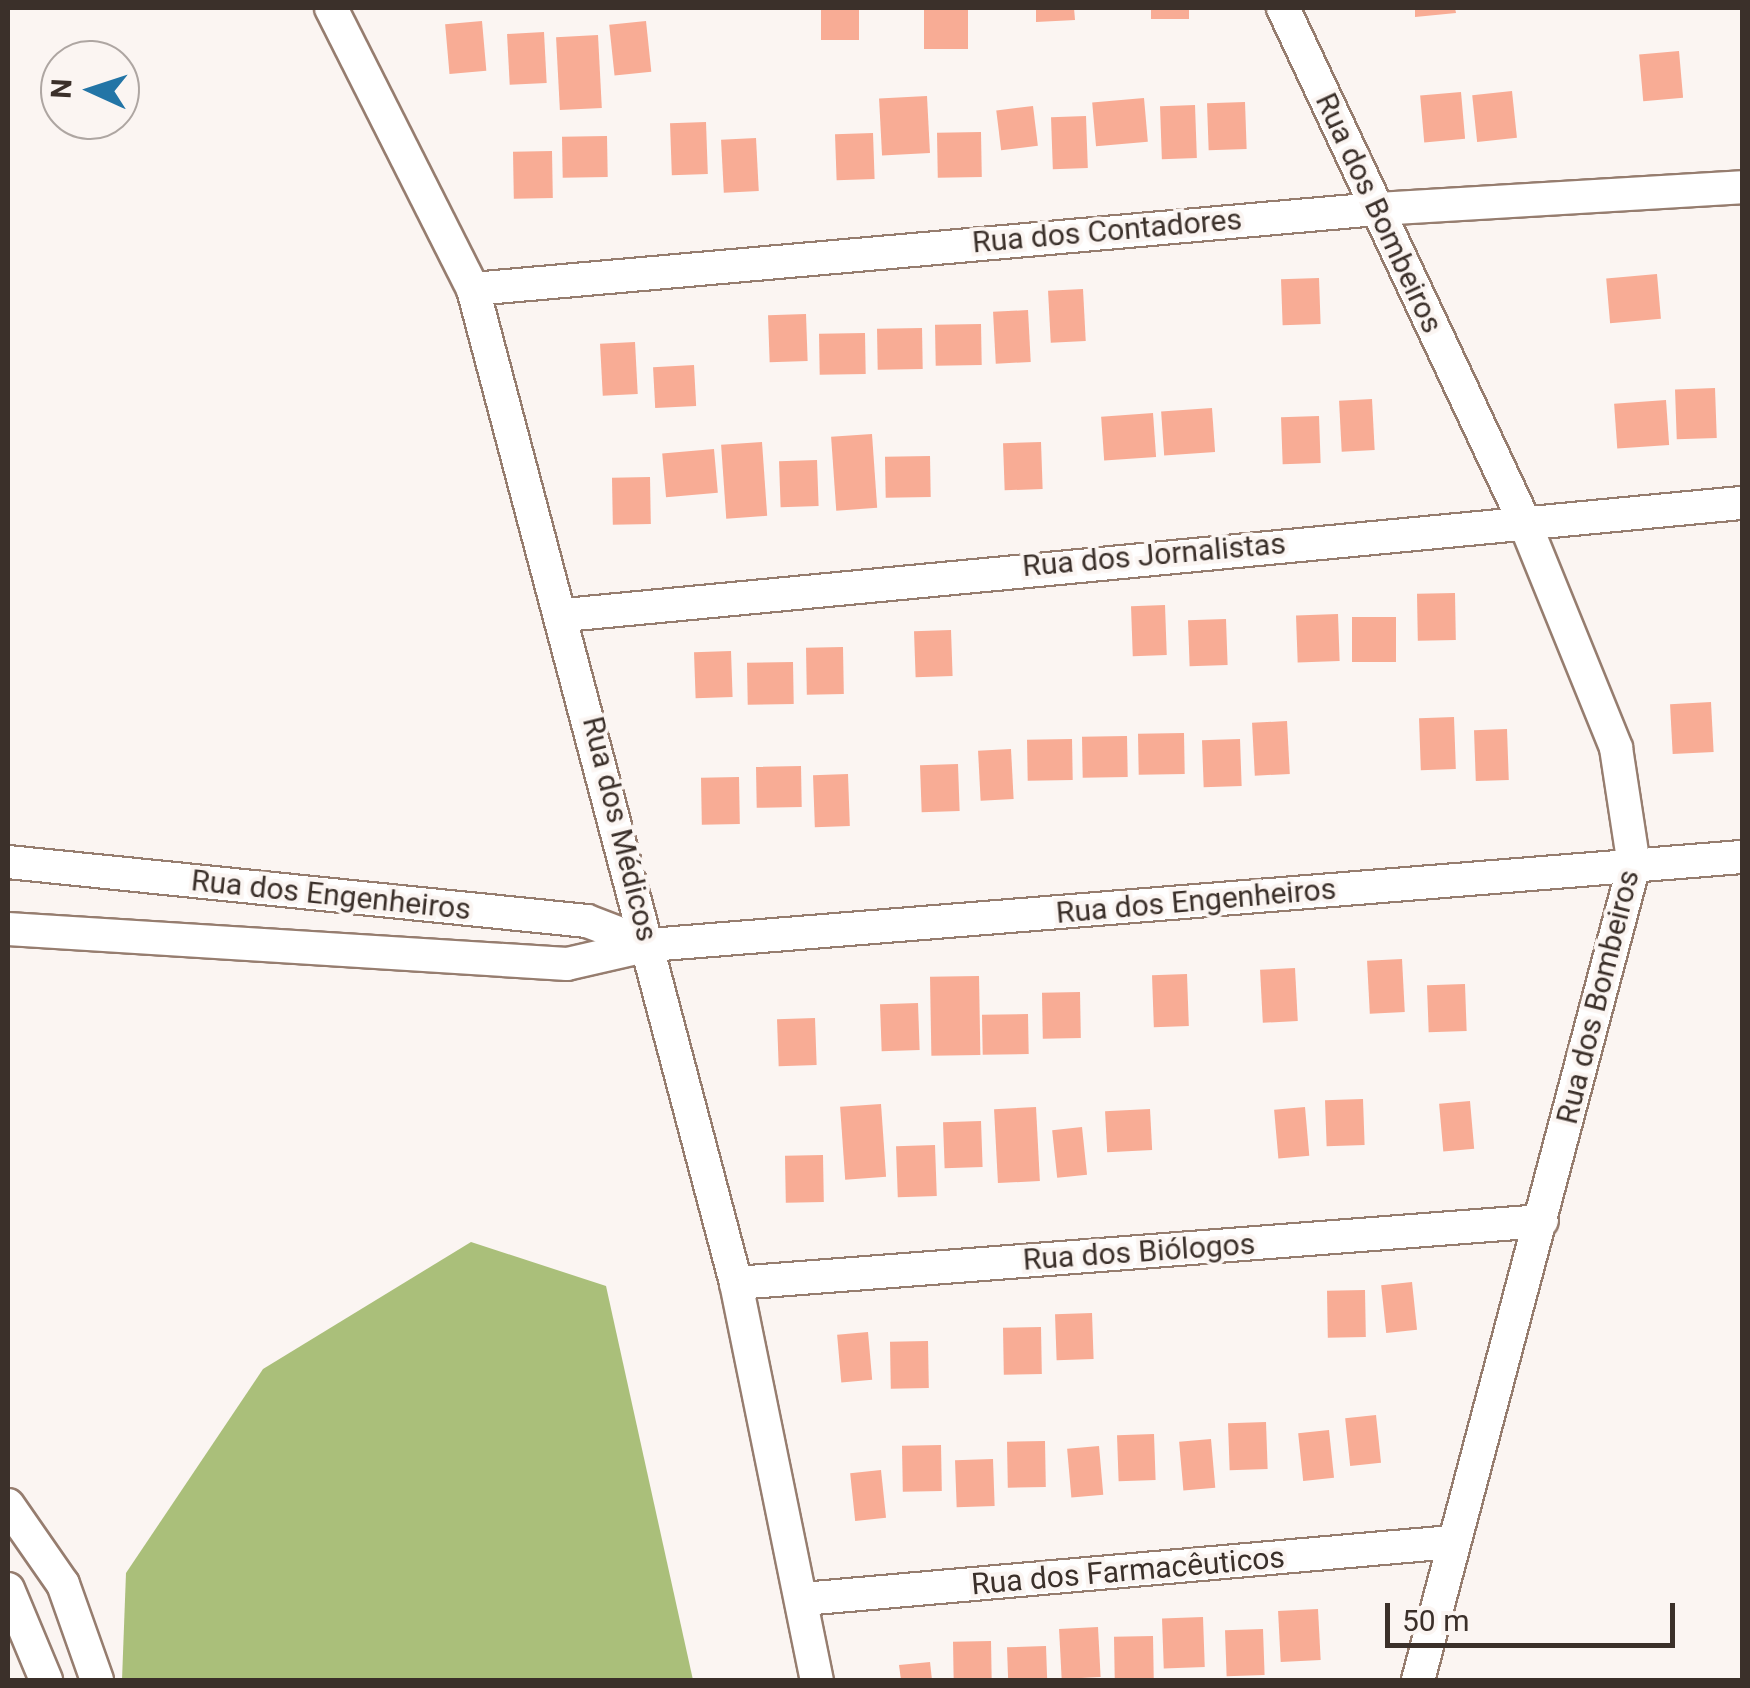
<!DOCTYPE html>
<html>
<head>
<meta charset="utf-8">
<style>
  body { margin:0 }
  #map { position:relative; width:1750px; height:1688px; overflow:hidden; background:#fbf5f2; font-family:Roboto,sans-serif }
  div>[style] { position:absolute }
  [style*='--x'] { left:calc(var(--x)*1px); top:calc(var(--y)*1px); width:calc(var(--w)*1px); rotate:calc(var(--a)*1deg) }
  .forest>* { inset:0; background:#aabf7a }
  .building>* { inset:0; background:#f8ac95; transform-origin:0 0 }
  .roads { filter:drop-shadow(2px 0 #967d6f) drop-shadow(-2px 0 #967d6f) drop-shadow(0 2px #967d6f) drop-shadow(0 -2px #967d6f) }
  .street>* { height:32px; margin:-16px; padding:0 16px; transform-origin:16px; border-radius:16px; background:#fff }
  span { translate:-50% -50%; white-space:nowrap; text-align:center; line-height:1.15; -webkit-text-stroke:8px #fbf5f2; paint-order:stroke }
  .street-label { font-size:30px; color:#3b302a }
  .frame { position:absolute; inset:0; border:10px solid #3b302a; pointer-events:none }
  .north { position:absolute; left:40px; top:40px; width:100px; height:100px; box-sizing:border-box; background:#fbf5f2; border:2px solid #aea6a2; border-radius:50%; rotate:273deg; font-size:28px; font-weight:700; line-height:40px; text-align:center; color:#3b302a }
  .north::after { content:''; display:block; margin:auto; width:35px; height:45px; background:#2375a6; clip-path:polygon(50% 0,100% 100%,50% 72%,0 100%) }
  .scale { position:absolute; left:1385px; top:1603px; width:290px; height:45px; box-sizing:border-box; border:5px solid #3b302a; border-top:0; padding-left:12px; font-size:30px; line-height:35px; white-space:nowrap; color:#3b302a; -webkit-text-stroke:8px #fbf5f2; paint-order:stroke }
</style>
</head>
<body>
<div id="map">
  <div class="forest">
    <i style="clip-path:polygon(471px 1242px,606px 1286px,693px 1680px,122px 1680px,126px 1573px,263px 1369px)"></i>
  </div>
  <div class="building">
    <i style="left:821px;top:8px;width:38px;height:32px"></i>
    <i style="left:924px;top:8px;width:44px;height:41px"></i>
    <i style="clip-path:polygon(1036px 8px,1074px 8px,1075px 20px,1036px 22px)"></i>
    <i style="left:1151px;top:8px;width:38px;height:11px"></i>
    <i style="clip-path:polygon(1415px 8px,1455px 8px,1456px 13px,1415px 17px)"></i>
    <i style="left:482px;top:21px;width:50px;height:37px;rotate:85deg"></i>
    <i style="left:646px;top:21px;width:51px;height:37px;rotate:84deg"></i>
    <i style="left:544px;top:32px;width:51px;height:37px;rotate:87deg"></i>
    <i style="left:598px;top:35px;width:73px;height:42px;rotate:87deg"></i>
    <i style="left:1679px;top:51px;width:47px;height:40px;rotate:85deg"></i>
    <i style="left:1512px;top:91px;width:47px;height:40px;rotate:84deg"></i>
    <i style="left:1461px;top:92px;width:47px;height:41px;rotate:85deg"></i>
    <i style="left:927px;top:96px;width:57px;height:48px;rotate:87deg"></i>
    <i style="left:1144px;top:98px;width:44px;height:52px;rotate:85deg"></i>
    <i style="left:1245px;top:102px;width:47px;height:38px;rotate:88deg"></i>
    <i style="left:1195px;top:105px;width:53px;height:35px;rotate:88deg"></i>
    <i style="left:1033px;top:106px;width:40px;height:37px;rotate:83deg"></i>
    <i style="left:1086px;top:116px;width:52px;height:35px;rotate:88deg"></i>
    <i style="left:706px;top:122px;width:52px;height:36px;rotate:88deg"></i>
    <i style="left:981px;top:132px;width:45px;height:44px;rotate:89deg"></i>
    <i style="left:873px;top:133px;width:46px;height:38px;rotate:88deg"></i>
    <i style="left:607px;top:136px;width:41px;height:45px;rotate:89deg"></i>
    <i style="left:756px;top:138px;width:53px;height:35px;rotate:87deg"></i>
    <i style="left:552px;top:151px;width:47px;height:39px;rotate:89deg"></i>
    <i style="left:1657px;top:274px;width:45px;height:51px;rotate:85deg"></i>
    <i style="left:1319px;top:278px;width:46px;height:38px;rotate:88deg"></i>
    <i style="left:1083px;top:289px;width:52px;height:35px;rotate:87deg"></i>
    <i style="left:1028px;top:310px;width:52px;height:35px;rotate:87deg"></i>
    <i style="left:806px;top:314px;width:47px;height:38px;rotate:88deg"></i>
    <i style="left:981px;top:324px;width:41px;height:46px;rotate:89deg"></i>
    <i style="left:922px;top:328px;width:41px;height:45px;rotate:89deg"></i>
    <i style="left:865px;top:333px;width:41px;height:46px;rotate:89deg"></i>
    <i style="left:635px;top:342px;width:52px;height:35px;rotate:87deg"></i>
    <i style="left:694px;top:365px;width:41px;height:41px;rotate:87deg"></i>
    <i style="left:1715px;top:388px;width:50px;height:40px;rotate:88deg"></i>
    <i style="left:1372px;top:399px;width:51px;height:33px;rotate:87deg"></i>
    <i style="left:1666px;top:400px;width:45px;height:52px;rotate:86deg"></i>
    <i style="left:1212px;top:408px;width:44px;height:51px;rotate:86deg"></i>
    <i style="left:1153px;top:413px;width:44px;height:52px;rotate:86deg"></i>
    <i style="left:1319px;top:416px;width:47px;height:38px;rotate:88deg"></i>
    <i style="left:872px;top:434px;width:74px;height:41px;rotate:86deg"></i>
    <i style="left:762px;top:442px;width:74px;height:41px;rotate:86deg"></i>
    <i style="left:1041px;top:442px;width:47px;height:38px;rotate:88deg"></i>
    <i style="left:714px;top:449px;width:44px;height:52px;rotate:85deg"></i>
    <i style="left:930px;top:456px;width:41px;height:45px;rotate:89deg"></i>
    <i style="left:817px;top:460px;width:46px;height:38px;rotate:88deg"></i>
    <i style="left:650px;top:477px;width:47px;height:38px;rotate:89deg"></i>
    <i style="left:1455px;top:593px;width:47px;height:38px;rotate:89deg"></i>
    <i style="left:1165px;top:605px;width:50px;height:34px;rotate:88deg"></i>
    <i style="left:1338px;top:614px;width:47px;height:42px;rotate:88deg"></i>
    <i style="left:1396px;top:617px;width:45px;height:44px;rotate:90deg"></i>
    <i style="left:1226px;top:619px;width:46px;height:38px;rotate:88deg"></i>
    <i style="left:951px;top:630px;width:46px;height:37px;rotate:88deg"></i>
    <i style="left:843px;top:647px;width:47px;height:37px;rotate:89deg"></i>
    <i style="left:731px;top:651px;width:46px;height:37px;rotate:88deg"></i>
    <i style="left:793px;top:662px;width:42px;height:46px;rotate:89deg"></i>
    <i style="left:1711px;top:702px;width:50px;height:41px;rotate:87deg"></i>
    <i style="left:1454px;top:717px;width:52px;height:35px;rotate:88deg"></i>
    <i style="left:1287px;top:721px;width:53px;height:35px;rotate:87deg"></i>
    <i style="left:1507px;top:729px;width:51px;height:33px;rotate:88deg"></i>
    <i style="left:1184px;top:733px;width:41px;height:46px;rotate:89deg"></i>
    <i style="left:1127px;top:736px;width:41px;height:45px;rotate:89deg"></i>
    <i style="left:1072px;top:739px;width:41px;height:45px;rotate:89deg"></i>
    <i style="left:1240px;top:739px;width:47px;height:38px;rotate:88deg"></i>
    <i style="left:1011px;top:749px;width:50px;height:33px;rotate:87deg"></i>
    <i style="left:958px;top:764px;width:47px;height:38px;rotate:88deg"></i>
    <i style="left:801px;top:766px;width:41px;height:45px;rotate:89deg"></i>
    <i style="left:848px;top:774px;width:52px;height:35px;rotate:88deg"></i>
    <i style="left:739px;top:777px;width:47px;height:38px;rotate:89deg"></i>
    <i style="left:1402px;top:959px;width:53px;height:35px;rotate:87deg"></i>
    <i style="left:1295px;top:968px;width:53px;height:35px;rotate:87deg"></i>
    <i style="left:1187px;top:974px;width:52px;height:35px;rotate:88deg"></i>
    <i style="left:979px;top:976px;width:79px;height:49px;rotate:89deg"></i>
    <i style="left:1465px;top:984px;width:47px;height:38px;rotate:88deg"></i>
    <i style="left:1080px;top:992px;width:46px;height:38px;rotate:89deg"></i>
    <i style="left:918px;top:1003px;width:47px;height:38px;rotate:88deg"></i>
    <i style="left:1028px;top:1014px;width:40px;height:46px;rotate:89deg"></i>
    <i style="left:815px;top:1018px;width:47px;height:38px;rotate:88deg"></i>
    <i style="left:1363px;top:1099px;width:46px;height:38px;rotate:88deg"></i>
    <i style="left:1470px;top:1101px;width:48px;height:31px;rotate:85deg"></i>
    <i style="left:881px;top:1104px;width:73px;height:41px;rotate:86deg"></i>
    <i style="left:1036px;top:1107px;width:74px;height:42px;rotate:87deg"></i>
    <i style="left:1305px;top:1107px;width:49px;height:31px;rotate:85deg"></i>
    <i style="left:1150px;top:1109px;width:41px;height:45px;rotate:87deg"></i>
    <i style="left:981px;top:1121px;width:46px;height:38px;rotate:88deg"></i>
    <i style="left:1082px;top:1127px;width:48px;height:30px;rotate:84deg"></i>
    <i style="left:935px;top:1145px;width:51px;height:39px;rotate:88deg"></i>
    <i style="left:823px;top:1155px;width:47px;height:38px;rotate:89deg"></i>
    <i style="left:1412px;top:1282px;width:48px;height:31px;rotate:84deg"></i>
    <i style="left:1365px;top:1290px;width:47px;height:38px;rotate:89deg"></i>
    <i style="left:1092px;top:1313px;width:46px;height:37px;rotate:88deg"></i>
    <i style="left:1041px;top:1327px;width:47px;height:38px;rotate:89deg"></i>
    <i style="left:868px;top:1332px;width:48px;height:31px;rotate:85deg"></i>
    <i style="left:928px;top:1341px;width:47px;height:38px;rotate:89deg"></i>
    <i style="left:1376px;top:1415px;width:48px;height:31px;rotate:84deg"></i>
    <i style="left:1266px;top:1422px;width:47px;height:38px;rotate:88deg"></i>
    <i style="left:1329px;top:1430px;width:48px;height:31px;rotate:84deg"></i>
    <i style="left:1154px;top:1434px;width:46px;height:37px;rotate:88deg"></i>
    <i style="left:1211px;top:1439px;width:49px;height:32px;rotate:85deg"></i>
    <i style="left:1045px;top:1441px;width:46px;height:38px;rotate:89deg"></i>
    <i style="left:941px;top:1445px;width:46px;height:39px;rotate:89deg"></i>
    <i style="left:1099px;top:1446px;width:49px;height:32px;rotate:85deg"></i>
    <i style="left:993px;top:1459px;width:47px;height:38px;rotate:88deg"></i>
    <i style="left:881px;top:1470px;width:48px;height:31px;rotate:84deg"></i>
    <i style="left:1318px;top:1609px;width:51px;height:40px;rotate:87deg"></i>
    <i style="left:1203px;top:1617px;width:50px;height:41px;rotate:88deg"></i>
    <i style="left:1098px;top:1627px;width:50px;height:39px;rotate:87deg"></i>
    <i style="left:1263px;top:1629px;width:46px;height:38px;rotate:88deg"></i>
    <i style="left:1153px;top:1636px;width:44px;height:39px;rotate:89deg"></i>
    <i style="left:991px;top:1641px;width:39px;height:38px;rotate:89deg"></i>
    <i style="left:1046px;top:1646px;width:34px;height:39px;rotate:88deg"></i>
    <i style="clip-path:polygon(930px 1662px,932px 1680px,901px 1680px,899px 1665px)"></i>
  </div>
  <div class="roads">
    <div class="street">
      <i style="--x:331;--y:8;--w:315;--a:63.2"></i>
      <i style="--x:473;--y:289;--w:1028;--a:75.18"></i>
      <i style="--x:736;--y:1283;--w:405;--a:78.5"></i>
      <i style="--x:1283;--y:8;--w:567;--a:64.84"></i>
      <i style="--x:1524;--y:521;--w:245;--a:67.9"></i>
      <i style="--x:1616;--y:748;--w:118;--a:81.3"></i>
      <i style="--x:1634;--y:865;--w:843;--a:104.84"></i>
      <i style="--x:473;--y:289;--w:908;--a:-5.06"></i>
      <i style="--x:1377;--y:209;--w:366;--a:-3.4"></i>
      <i style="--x:565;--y:615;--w:1182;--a:-5.44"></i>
      <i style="--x:8;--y:862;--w:582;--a:5.82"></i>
      <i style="--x:587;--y:921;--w:67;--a:20.9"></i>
      <i style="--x:8;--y:929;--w:560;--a:3.58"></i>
      <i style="--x:567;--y:964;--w:85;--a:-12.9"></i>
      <i style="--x:650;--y:945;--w:1096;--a:-4.61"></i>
      <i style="--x:736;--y:1283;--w:808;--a:-4.4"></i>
      <i style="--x:8;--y:1505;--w:96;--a:55.2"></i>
      <i style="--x:63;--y:1584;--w:102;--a:70.5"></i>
      <i style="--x:8;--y:1589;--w:99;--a:67.3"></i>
      <i style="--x:803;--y:1599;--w:651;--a:-5.02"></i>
    </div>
  </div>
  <div class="street-label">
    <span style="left:1379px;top:213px;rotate:65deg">Rua dos Bombeiros</span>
    <span style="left:1107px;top:231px;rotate:-5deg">Rua dos Contadores</span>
    <span style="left:1154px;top:555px;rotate:-5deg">Rua dos Jornalistas</span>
    <span style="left:620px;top:829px;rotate:76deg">Rua dos Médicos</span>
    <span style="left:331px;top:895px;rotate:6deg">Rua dos Engenheiros</span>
    <span style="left:1196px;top:901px;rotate:-5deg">Rua dos Engenheiros</span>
    <span style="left:1598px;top:997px;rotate:-76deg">Rua dos Bombeiros</span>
    <span style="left:1139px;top:1252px;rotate:-4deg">Rua dos Biólogos</span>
    <span style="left:1128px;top:1571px;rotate:-5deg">Rua dos Farmacêuticos</span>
  </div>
  <div class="frame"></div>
  <div class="north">N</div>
  <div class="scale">50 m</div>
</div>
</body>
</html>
